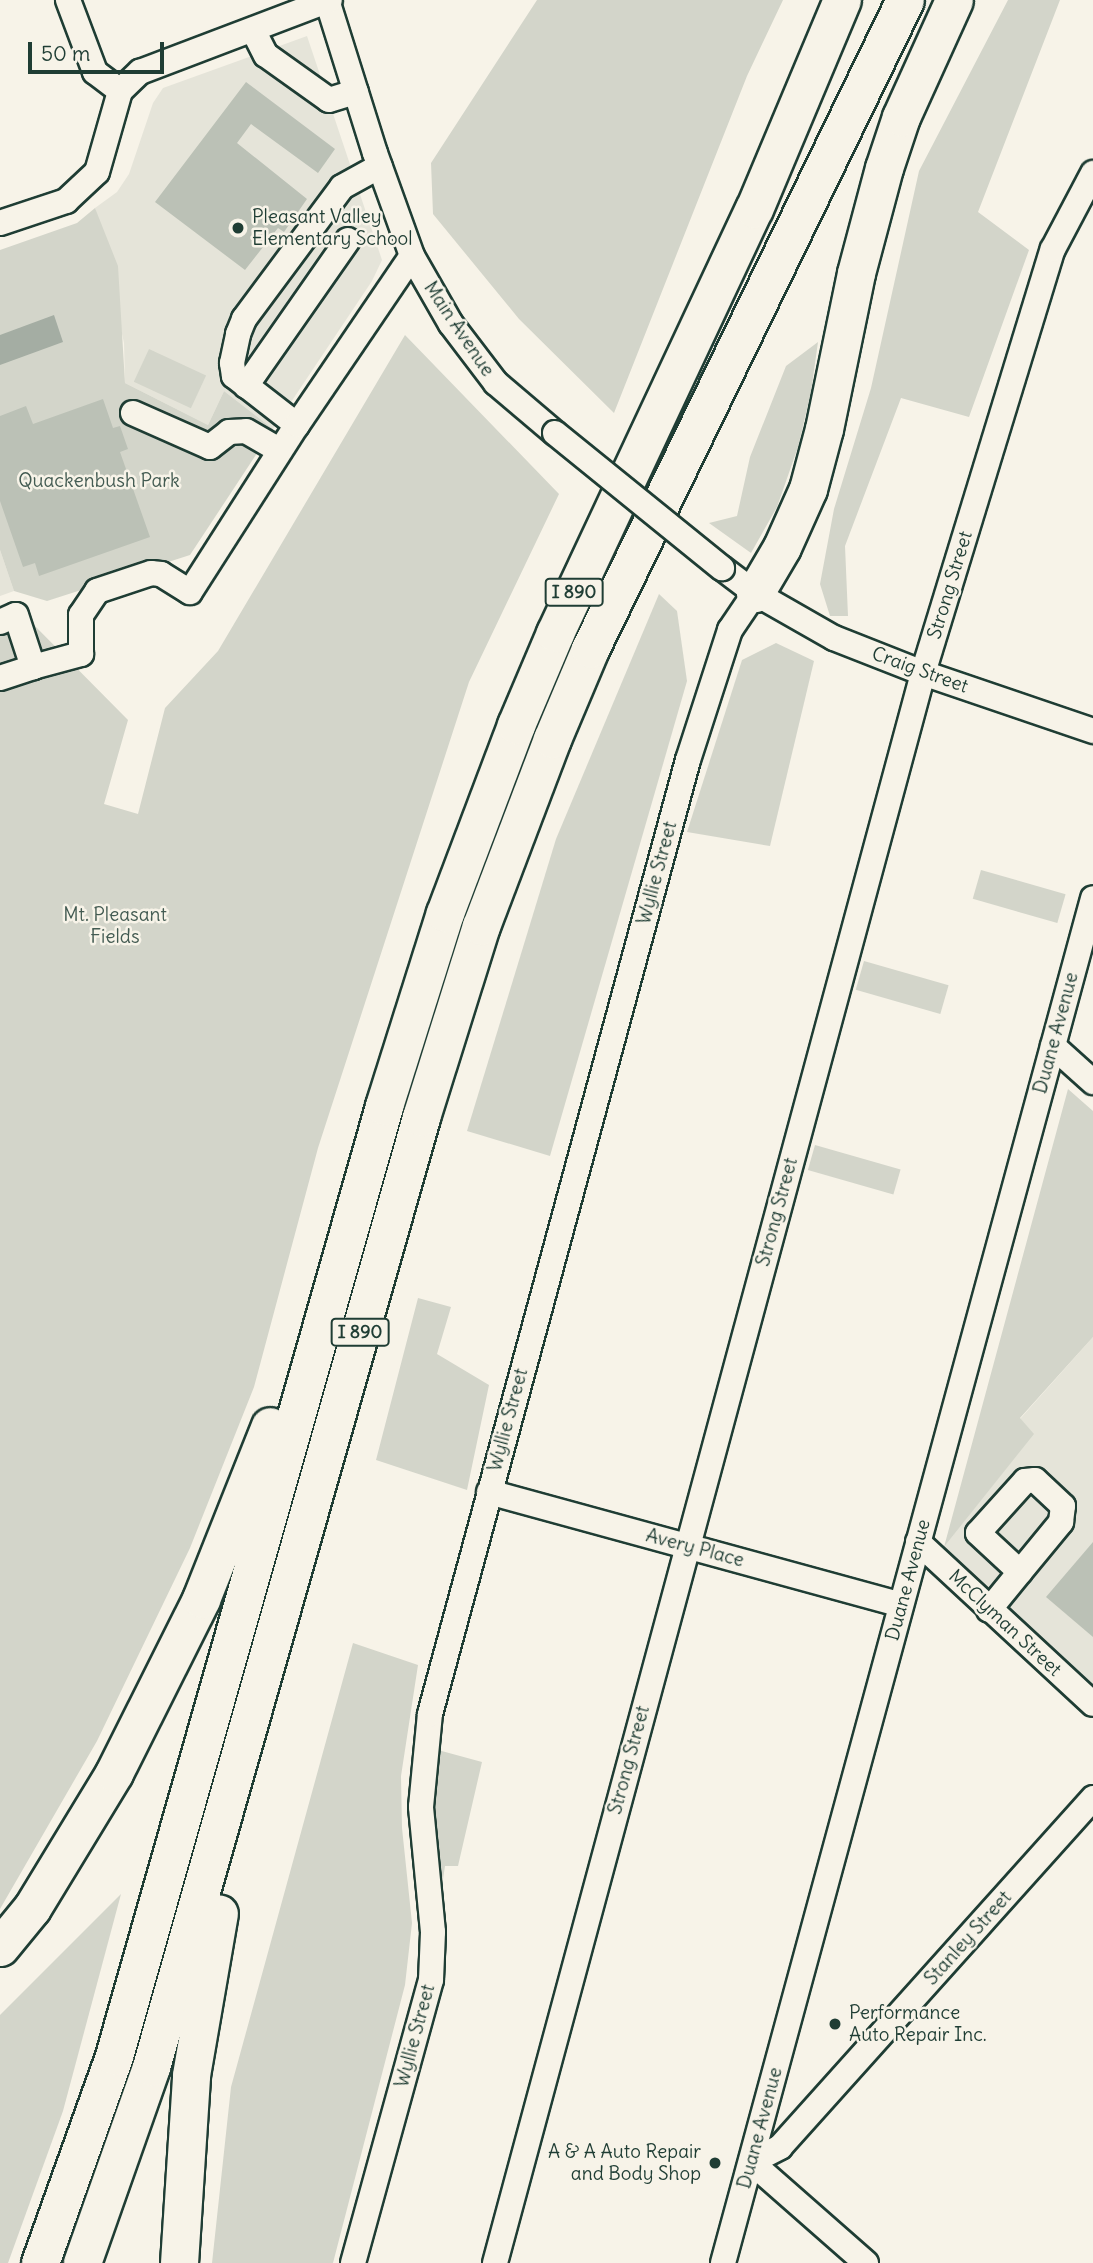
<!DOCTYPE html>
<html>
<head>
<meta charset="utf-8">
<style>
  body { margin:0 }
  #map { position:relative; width:1093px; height:2263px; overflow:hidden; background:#f7f3e8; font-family:Delius,sans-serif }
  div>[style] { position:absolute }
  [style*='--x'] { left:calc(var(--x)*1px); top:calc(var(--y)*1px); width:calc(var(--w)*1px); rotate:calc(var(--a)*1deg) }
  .built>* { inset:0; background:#e5e4d9 }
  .green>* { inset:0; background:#d3d5ca; transform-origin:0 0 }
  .water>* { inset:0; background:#a4ada3 }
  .building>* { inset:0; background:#bbc1b6 }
  .roads { filter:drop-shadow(2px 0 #1f3d34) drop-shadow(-2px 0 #1f3d34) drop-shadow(0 2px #1f3d34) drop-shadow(0 -2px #1f3d34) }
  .minor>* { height:24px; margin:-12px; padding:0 12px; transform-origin:12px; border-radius:12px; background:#f7f3e8 }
  .highway>* { height:37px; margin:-18.5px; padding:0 18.5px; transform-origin:18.5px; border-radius:18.5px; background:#f7f3e8 }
  .bridges { filter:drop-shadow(2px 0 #1f3d34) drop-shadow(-2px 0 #1f3d34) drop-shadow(0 2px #1f3d34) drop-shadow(0 -2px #1f3d34) }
  .minor-bridge>* { height:24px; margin:-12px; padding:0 12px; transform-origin:12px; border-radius:12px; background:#f7f3e8 }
  .dots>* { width:19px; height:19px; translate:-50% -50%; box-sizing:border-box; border:4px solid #f7f3e8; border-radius:50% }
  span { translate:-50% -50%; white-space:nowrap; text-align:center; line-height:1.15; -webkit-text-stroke:5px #f7f3e8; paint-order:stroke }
  .shield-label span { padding:2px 5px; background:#f7f3e8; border:2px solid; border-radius:5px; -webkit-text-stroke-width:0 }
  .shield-label { font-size:18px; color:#1f3d34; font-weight:700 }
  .poi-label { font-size:19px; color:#1f3d34 }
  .left { translate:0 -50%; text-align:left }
  .right { translate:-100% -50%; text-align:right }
  .street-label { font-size:19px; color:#1f3d34 }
  .park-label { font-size:19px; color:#435b52 }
  .scale { position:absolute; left:28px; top:42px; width:136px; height:32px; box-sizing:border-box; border:4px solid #1f3d34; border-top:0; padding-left:9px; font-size:21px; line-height:24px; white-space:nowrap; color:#1f3d34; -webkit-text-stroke:5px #f7f3e8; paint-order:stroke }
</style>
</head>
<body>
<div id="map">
  <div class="built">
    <i style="clip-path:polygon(307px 36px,382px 260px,372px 281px,273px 429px,224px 391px,208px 425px,125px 383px,124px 343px,95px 208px,117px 192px,129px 174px,153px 103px,163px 88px)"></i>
    <i style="clip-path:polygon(0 550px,14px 591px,0 596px)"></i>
    <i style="clip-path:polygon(1093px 1337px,1093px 1686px,944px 1547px,1033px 1434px,1020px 1419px)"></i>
  </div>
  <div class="green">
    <i style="clip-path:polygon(537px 0,783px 0,747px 76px,614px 413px,519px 319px,433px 214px,431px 163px)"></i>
    <i style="clip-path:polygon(1008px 0,1060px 0,978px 212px,1029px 250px,969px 417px,901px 398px,845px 546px,848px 616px,830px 616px,820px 584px,834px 509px,871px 388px,919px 171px)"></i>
    <i style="clip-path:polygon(95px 208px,118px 266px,125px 383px,208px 425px,224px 391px,273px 429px,190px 555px,47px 601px,14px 591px,0 550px,0 250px,77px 223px)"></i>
    <i style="clip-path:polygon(405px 335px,559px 494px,469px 682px,318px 1148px,254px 1387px,190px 1548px,97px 1741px,0 1909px,0 632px,30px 621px,128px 720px,104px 804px,138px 814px,165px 708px,218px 651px)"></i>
    <i style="clip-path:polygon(818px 342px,811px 392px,798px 447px,777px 507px,751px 553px,709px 523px,737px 516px,750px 457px,786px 366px)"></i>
    <i style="left:149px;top:349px;width:63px;height:36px;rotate:25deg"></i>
    <i style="clip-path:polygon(659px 594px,677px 611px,687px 681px,550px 1156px,467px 1131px,556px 839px)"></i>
    <i style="clip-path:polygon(776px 643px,814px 661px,770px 846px,687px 832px,742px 660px)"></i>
    <i style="left:981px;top:870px;width:88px;height:30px;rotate:16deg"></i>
    <i style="left:864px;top:961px;width:88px;height:30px;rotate:16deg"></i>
    <i style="clip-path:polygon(1068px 1089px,1093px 1111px,1093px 1337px,1020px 1418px,1034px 1434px,944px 1547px)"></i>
    <i style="left:815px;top:1145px;width:89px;height:26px;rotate:16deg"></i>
    <i style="clip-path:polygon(418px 1298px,451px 1307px,437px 1354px,489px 1385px,467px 1490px,376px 1460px)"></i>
    <i style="clip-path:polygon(353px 1643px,418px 1665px,401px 1776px,402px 1828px,412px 1923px,405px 1985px,333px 2263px,212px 2263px,231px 2087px)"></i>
    <i style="clip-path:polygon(438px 1750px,482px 1762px,458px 1866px,445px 1866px,439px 1906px,430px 1794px)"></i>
    <i style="clip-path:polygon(121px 1894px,63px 2111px,8px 2263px,0 2263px,0 2015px)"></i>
  </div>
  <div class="water">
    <i style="clip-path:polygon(54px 315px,63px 342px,0 365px,0 335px)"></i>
  </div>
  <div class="building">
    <i style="clip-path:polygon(246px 82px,335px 149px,318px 173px,251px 124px,237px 143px,307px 199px,284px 232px,278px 228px,245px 270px,155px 202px)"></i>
    <i style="clip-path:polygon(103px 399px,113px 428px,120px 426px,128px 449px,120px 452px,150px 537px,39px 576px,35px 563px,23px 567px,0 501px,0 416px,26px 406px,33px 424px)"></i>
    <i style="clip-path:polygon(1093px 1542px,1093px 1637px,1046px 1597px)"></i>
  </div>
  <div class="roads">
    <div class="minor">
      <i style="--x:68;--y:0;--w:77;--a:69.4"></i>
      <i style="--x:95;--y:72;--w:31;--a:37"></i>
      <i style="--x:327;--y:0;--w:160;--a:72.6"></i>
      <i style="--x:375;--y:153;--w:109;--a:70.2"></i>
      <i style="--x:412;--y:256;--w:78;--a:60.2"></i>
      <i style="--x:451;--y:324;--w:74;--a:52.7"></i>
      <i style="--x:496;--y:383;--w:77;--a:40.3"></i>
      <i style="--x:253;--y:30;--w:28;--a:63"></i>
      <i style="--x:266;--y:55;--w:77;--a:35.5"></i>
      <i style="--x:329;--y:100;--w:28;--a:-17"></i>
      <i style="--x:0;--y:223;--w:70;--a:-18.4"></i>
      <i style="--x:66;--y:201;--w:42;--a:-43.1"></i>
      <i style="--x:97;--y:172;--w:84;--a:-74.1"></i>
      <i style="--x:120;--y:91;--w:28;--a:-44"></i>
      <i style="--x:140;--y:72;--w:203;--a:-20.8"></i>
      <i style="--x:246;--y:386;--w:178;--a:-55.1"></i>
      <i style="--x:133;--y:413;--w:84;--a:23.8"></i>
      <i style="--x:210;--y:447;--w:24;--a:-38"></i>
      <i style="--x:229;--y:432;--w:17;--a:-3"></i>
      <i style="--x:246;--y:431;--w:39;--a:30"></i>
      <i style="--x:297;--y:425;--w:80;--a:-142.1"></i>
      <i style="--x:234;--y:376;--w:13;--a:-99"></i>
      <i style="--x:232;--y:363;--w:30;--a:-78"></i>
      <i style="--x:238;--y:334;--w:16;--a:-68"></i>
      <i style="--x:244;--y:319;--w:164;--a:-53.4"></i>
      <i style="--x:342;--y:187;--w:43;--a:-28.9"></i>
      <i style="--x:722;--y:568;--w:41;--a:37.1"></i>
      <i style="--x:755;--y:593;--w:91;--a:29.7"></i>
      <i style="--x:834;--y:638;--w:96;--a:21.5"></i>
      <i style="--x:923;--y:673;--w:180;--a:18.8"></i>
      <i style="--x:0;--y:622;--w:17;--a:-24"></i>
      <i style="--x:16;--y:615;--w:55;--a:71.9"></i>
      <i style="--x:33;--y:667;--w:50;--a:-15.2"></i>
      <i style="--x:81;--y:654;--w:39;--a:-90"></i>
      <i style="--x:81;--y:615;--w:29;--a:-56"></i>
      <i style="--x:97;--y:591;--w:57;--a:-18.4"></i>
      <i style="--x:151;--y:573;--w:10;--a:6"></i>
      <i style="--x:161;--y:574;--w:34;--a:32"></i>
      <i style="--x:190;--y:592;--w:198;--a:-57.4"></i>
      <i style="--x:297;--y:425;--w:204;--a:-55.8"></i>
      <i style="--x:0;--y:678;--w:35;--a:-18"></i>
      <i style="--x:1053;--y:1046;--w:54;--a:42"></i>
      <i style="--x:489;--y:1492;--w:427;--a:15.3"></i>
      <i style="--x:918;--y:1542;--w:238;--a:42.8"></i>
      <i style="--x:989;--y:1610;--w:49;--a:-50.8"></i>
      <i style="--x:1020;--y:1572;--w:65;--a:-50.6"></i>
      <i style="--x:1061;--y:1522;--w:16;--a:-83"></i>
      <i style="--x:1063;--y:1506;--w:38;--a:-137"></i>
      <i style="--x:1035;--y:1480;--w:10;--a:174"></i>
      <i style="--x:1025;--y:1481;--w:70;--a:132.1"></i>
      <i style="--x:978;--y:1533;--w:57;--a:42.9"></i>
      <i style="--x:353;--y:2263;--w:294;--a:-74.6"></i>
      <i style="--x:431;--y:1980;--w:48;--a:-87.6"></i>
      <i style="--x:433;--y:1932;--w:126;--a:-95.5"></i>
      <i style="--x:421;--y:1807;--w:93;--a:-84.5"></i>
      <i style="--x:430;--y:1714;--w:988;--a:-74.87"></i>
      <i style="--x:688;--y:760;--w:137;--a:-72.1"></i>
      <i style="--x:730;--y:630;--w:45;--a:-56"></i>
      <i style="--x:495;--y:2263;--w:1647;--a:-74.93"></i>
      <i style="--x:923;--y:673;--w:443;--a:-73"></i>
      <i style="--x:1053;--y:249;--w:86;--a:-62.2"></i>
      <i style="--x:723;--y:2263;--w:1414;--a:-74.83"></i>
      <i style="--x:866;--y:2263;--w:153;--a:-138.7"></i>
      <i style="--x:751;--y:2162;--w:33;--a:-27"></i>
      <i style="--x:780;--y:2147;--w:469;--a:-48.1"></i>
    </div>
    <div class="highway">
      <i style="--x:755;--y:593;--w:53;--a:-59.6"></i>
      <i style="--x:782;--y:547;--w:64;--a:-65.9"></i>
      <i style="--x:808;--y:489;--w:62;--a:-75.1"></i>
      <i style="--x:824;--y:429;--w:159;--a:-78.4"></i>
      <i style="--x:856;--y:273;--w:109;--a:-75.1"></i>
      <i style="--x:884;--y:168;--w:54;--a:-71.6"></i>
      <i style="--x:901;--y:117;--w:128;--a:-65.6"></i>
      <i style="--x:0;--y:1947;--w:50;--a:-50.6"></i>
      <i style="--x:32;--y:1908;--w:158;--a:-58.7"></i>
      <i style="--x:114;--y:1773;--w:195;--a:-63.4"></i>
      <i style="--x:201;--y:1599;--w:186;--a:-68.3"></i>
      <i style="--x:40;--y:2263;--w:220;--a:-70.3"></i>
      <i style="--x:114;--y:2056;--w:988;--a:-74.13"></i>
      <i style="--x:384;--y:1106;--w:202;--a:-72.5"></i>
      <i style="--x:445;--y:913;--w:201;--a:-69.3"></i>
      <i style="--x:516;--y:725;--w:100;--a:-67"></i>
      <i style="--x:555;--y:633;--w:468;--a:-64.9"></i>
      <i style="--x:754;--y:209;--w:227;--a:-67.2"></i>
      <i style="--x:82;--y:2263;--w:208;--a:-70.6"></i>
      <i style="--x:151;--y:2067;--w:988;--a:-74.13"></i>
      <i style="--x:421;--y:1117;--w:200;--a:-72.6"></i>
      <i style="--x:481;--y:926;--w:200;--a:-69.2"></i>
      <i style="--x:552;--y:739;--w:98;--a:-67.1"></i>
      <i style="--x:590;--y:649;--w:721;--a:-64.11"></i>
      <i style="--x:179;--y:2263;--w:188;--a:-86.3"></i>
      <i style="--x:191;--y:2075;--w:164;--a:-80.2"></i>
    </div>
  </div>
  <div class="bridges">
    <div class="minor-bridge">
      <i style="--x:555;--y:433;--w:215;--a:39"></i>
    </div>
  </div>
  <div class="dots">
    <i style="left:238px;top:228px;background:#1f3d34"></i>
    <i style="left:835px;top:2024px;background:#1f3d34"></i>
    <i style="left:715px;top:2163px;background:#1f3d34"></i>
  </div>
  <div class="shield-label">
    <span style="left:574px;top:592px">I 890</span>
    <span style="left:360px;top:1332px">I 890</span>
  </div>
  <div class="poi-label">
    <span class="left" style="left:252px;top:228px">Pleasant Valley<br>Elementary School</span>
    <span class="left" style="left:849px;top:2024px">Performance<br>Auto Repair Inc.</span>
    <span class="right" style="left:701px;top:2163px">A &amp; A Auto Repair<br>and Body Shop</span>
  </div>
  <div class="street-label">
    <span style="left:459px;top:329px;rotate:56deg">Main Avenue</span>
    <span style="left:950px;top:585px;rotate:-73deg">Strong Street</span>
    <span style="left:920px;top:670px;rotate:20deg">Craig Street</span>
    <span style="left:657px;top:873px;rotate:-75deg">Wyllie Street</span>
    <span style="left:1056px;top:1033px;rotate:-75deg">Duane Avenue</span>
    <span style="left:777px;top:1212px;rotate:-75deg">Strong Street</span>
    <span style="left:508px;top:1420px;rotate:-75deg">Wyllie Street</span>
    <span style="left:695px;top:1548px;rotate:15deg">Avery Place</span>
    <span style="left:908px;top:1580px;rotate:-75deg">Duane Avenue</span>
    <span style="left:1005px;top:1623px;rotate:43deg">McClyman Street</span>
    <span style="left:629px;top:1760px;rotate:-75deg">Strong Street</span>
    <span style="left:968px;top:1938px;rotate:-48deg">Stanley Street</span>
    <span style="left:415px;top:2036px;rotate:-75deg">Wyllie Street</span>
    <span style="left:760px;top:2128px;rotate:-75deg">Duane Avenue</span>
  </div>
  <div class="park-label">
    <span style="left:99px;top:481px">Quackenbush Park</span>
    <span style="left:115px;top:926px">Mt. Pleasant<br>Fields</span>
  </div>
  <div class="scale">50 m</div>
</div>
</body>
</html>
